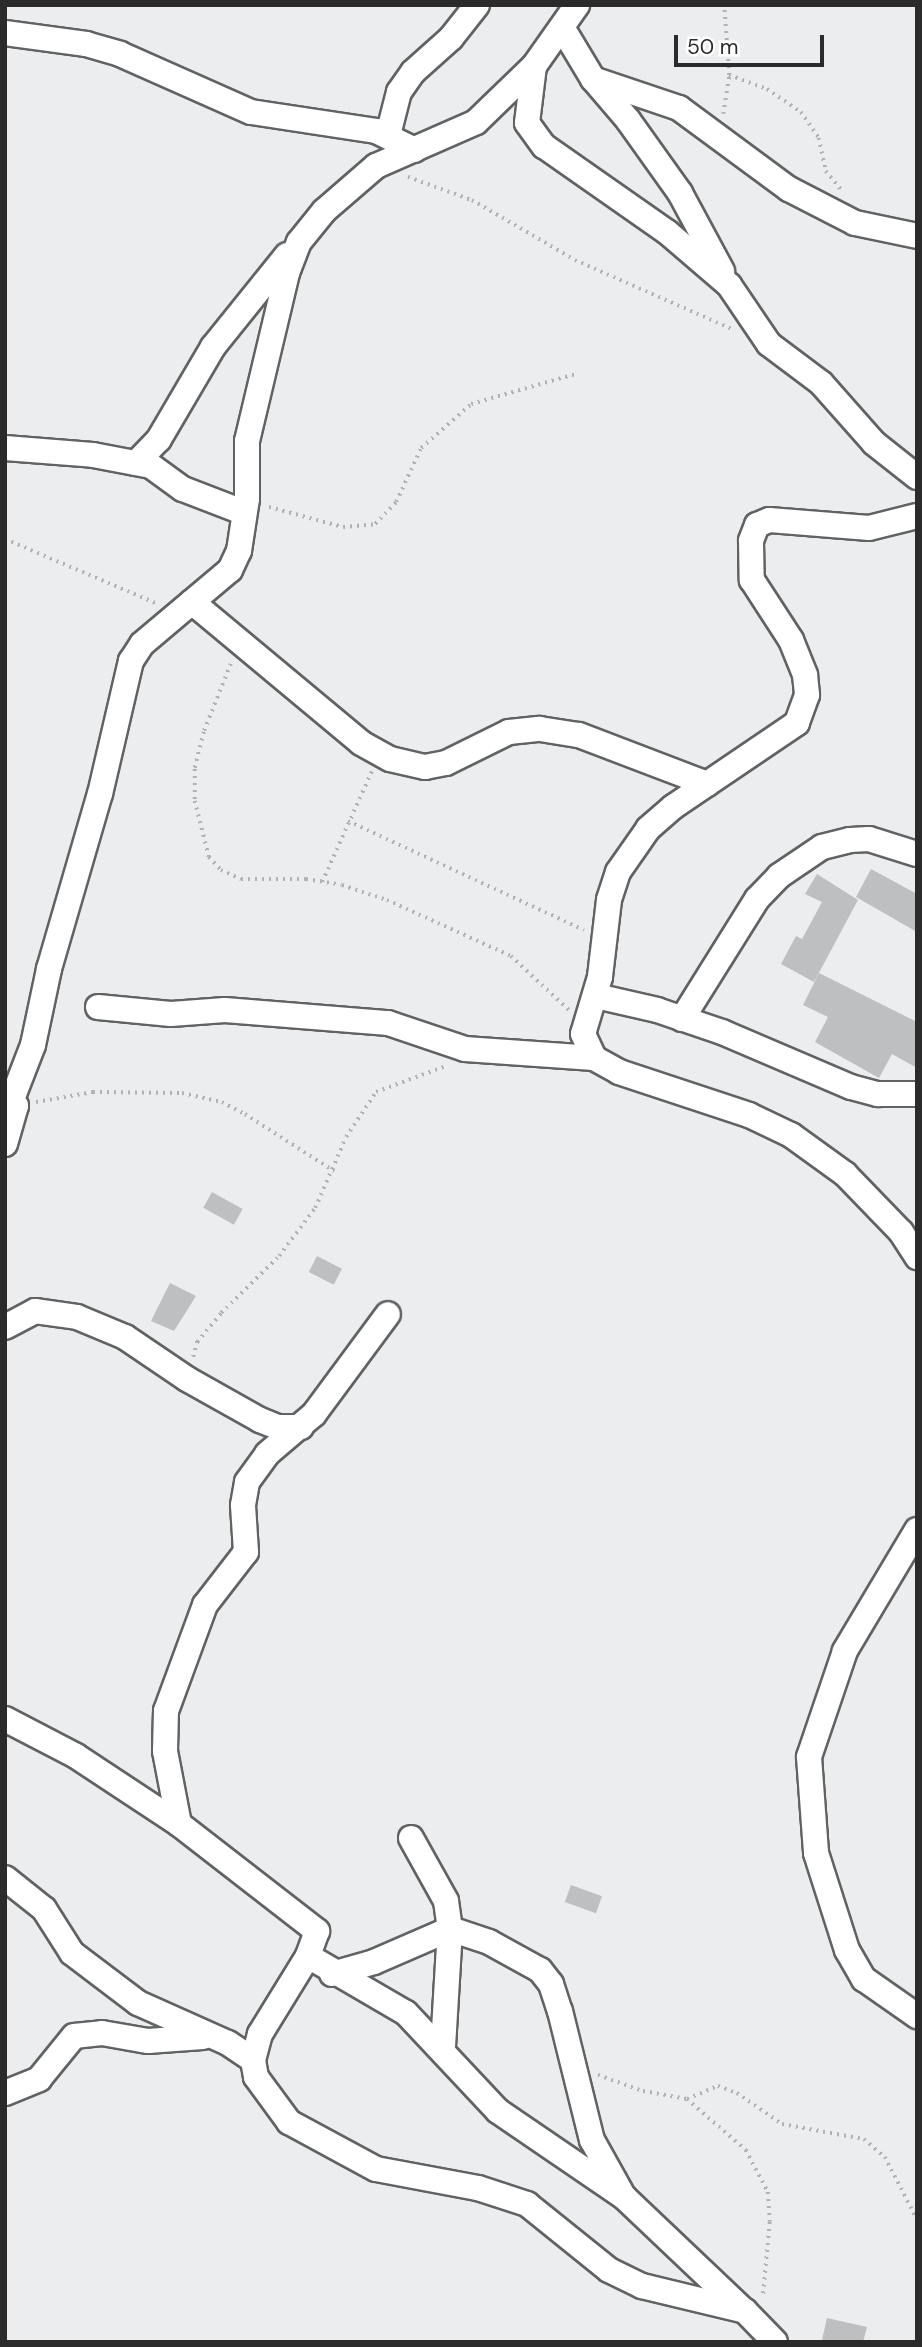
<!DOCTYPE html>
<html>
<head>
<meta charset="utf-8">
<style>
  body { margin:0 }
  #map { position:relative; width:922px; height:2347px; overflow:hidden; background:#ebedee; font-family:"DM Sans",sans-serif }
  div>[style] { position:absolute }
  [style*='--x'] { left:calc(var(--x)*1px); top:calc(var(--y)*1px); width:calc(var(--w)*1px); rotate:calc(var(--a)*1deg) }
  .building>* { inset:0; background:#bdbfc0; transform-origin:0 0 }
  .path>* { height:3.5px; margin-top:-1.75px; transform-origin:0; background:repeating-linear-gradient(90deg,#b0b2b3 0 2px,transparent 0 7px) }
  .roads { filter:drop-shadow(2px 0 #606263) drop-shadow(-2px 0 #606263) drop-shadow(0 2px #606263) drop-shadow(0 -2px #606263) }
  .minor>* { height:24px; margin:-12px; padding:0 12px; transform-origin:12px; border-radius:12px; background:#fff }
  span { translate:-50% -50%; white-space:nowrap; text-align:center; line-height:1.15; -webkit-text-stroke:6px #fff; paint-order:stroke }
  .frame { position:absolute; inset:0; border:7px solid #2b2b2c; pointer-events:none }
  .scale { position:absolute; left:674px; top:35px; width:150px; height:32px; box-sizing:border-box; border:4px solid #2b2b2c; border-top:0; padding-left:9px; font-size:21px; line-height:24px; white-space:nowrap; color:#2b2b2c; -webkit-text-stroke:5px #fff; paint-order:stroke }
</style>
</head>
<body>
<div id="map">
  <div class="building">
    <i style="clip-path:polygon(871px 869px,917px 894px,917px 932px,856px 897px)"></i>
    <i style="clip-path:polygon(817px 874px,858px 900px,814px 982px,781px 964px,796px 936px,802px 939px,822px 902px,805px 894px)"></i>
    <i style="clip-path:polygon(819px 973px,917px 1022px,917px 1068px,892px 1054px,879px 1078px,815px 1042px,828px 1017px,803px 1005px)"></i>
    <i style="left:212px;top:1192px;width:35px;height:18px;rotate:29deg"></i>
    <i style="left:317px;top:1256px;width:28px;height:18px;rotate:27deg"></i>
    <i style="clip-path:polygon(170px 1283px,196px 1296px,174px 1331px,151px 1321px)"></i>
    <i style="left:571px;top:1885px;width:33px;height:18px;rotate:20deg"></i>
    <i style="clip-path:polygon(827px 2318px,867px 2327px,863px 2342px,822px 2340px)"></i>
  </div>
  <div class="path">
    <i style="--x:729;--y:75;--w:40;--a:20.2"></i>
    <i style="--x:767;--y:89;--w:41;--a:34.1"></i>
    <i style="--x:801;--y:112;--w:32;--a:55"></i>
    <i style="--x:819;--y:138;--w:34;--a:78"></i>
    <i style="--x:826;--y:171;--w:27;--a:51"></i>
    <i style="--x:723;--y:114;--w:39;--a:-81"></i>
    <i style="--x:729;--y:75;--w:70;--a:-94.1"></i>
    <i style="--x:408;--y:177;--w:68;--a:19.8"></i>
    <i style="--x:472;--y:200;--w:119;--a:30.2"></i>
    <i style="--x:575;--y:260;--w:171;--a:23.7"></i>
    <i style="--x:269;--y:507;--w:77;--a:15.1"></i>
    <i style="--x:343;--y:527;--w:32;--a:-5"></i>
    <i style="--x:375;--y:524;--w:30;--a:-46"></i>
    <i style="--x:396;--y:502;--w:60;--a:-65.2"></i>
    <i style="--x:421;--y:448;--w:67;--a:-41.3"></i>
    <i style="--x:471;--y:404;--w:112;--a:-16"></i>
    <i style="--x:5;--y:539;--w:166;--a:23"></i>
    <i style="--x:231;--y:664;--w:73;--a:111.7"></i>
    <i style="--x:204;--y:732;--w:38;--a:104"></i>
    <i style="--x:195;--y:769;--w:32;--a:90"></i>
    <i style="--x:195;--y:801;--w:58;--a:76"></i>
    <i style="--x:209;--y:857;--w:18;--a:47"></i>
    <i style="--x:221;--y:870;--w:22;--a:24"></i>
    <i style="--x:241;--y:879;--w:65;--a:0"></i>
    <i style="--x:306;--y:879;--w:36;--a:9"></i>
    <i style="--x:342;--y:885;--w:47;--a:18.4"></i>
    <i style="--x:387;--y:900;--w:136;--a:24.3"></i>
    <i style="--x:511;--y:956;--w:79;--a:43"></i>
    <i style="--x:348;--y:821;--w:260;--a:24.8"></i>
    <i style="--x:322;--y:882;--w:122;--a:-65.8"></i>
    <i style="--x:36;--y:1102;--w:58;--a:-10"></i>
    <i style="--x:93;--y:1092;--w:89;--a:0.6"></i>
    <i style="--x:182;--y:1093;--w:41;--a:12.7"></i>
    <i style="--x:222;--y:1102;--w:26;--a:28"></i>
    <i style="--x:245;--y:1114;--w:106;--a:32.6"></i>
    <i style="--x:193;--y:1357;--w:16;--a:-75"></i>
    <i style="--x:197;--y:1342;--w:38;--a:-50"></i>
    <i style="--x:221;--y:1313;--w:81;--a:-44.5"></i>
    <i style="--x:279;--y:1256;--w:60;--a:-53.1"></i>
    <i style="--x:315;--y:1208;--w:77;--a:-66.4"></i>
    <i style="--x:346;--y:1137;--w:54;--a:-56.3"></i>
    <i style="--x:376;--y:1092;--w:75;--a:-20.4"></i>
    <i style="--x:598;--y:2075;--w:48;--a:19.6"></i>
    <i style="--x:643;--y:2091;--w:45;--a:10.3"></i>
    <i style="--x:687;--y:2099;--w:34;--a:-23"></i>
    <i style="--x:718;--y:2086;--w:20;--a:20"></i>
    <i style="--x:737;--y:2093;--w:55;--a:34.6"></i>
    <i style="--x:782;--y:2124;--w:83;--a:10.4"></i>
    <i style="--x:864;--y:2139;--w:28;--a:41"></i>
    <i style="--x:885;--y:2157;--w:70;--a:62.7"></i>
    <i style="--x:687;--y:2099;--w:78;--a:40.8"></i>
    <i style="--x:746;--y:2150;--w:47;--a:62.4"></i>
    <i style="--x:768;--y:2192;--w:30;--a:86"></i>
    <i style="--x:770;--y:2222;--w:76;--a:95.3"></i>
  </div>
  <div class="roads">
    <div class="minor">
      <i style="--x:563;--y:29;--w:58;--a:59"></i>
      <i style="--x:593;--y:79;--w:54;--a:49.5"></i>
      <i style="--x:628;--y:120;--w:90;--a:54.5"></i>
      <i style="--x:680;--y:193;--w:89;--a:61.7"></i>
      <i style="--x:5;--y:33;--w:82;--a:7.7"></i>
      <i style="--x:86;--y:44;--w:35;--a:16"></i>
      <i style="--x:120;--y:54;--w:143;--a:23.9"></i>
      <i style="--x:251;--y:112;--w:126;--a:8.6"></i>
      <i style="--x:376;--y:131;--w:43;--a:26"></i>
      <i style="--x:534;--y:66;--w:57;--a:97"></i>
      <i style="--x:527;--y:123;--w:29;--a:54"></i>
      <i style="--x:544;--y:146;--w:150;--a:35"></i>
      <i style="--x:667;--y:232;--w:82;--a:40.5"></i>
      <i style="--x:729;--y:285;--w:71;--a:55.9"></i>
      <i style="--x:769;--y:344;--w:65;--a:36.9"></i>
      <i style="--x:821;--y:383;--w:80;--a:48.5"></i>
      <i style="--x:874;--y:443;--w:55;--a:38.3"></i>
      <i style="--x:593;--y:79;--w:91;--a:18.6"></i>
      <i style="--x:679;--y:108;--w:137;--a:36.4"></i>
      <i style="--x:789;--y:189;--w:74;--a:27.3"></i>
      <i style="--x:855;--y:223;--w:63;--a:11.8"></i>
      <i style="--x:388;--y:135;--w:44;--a:-75.7"></i>
      <i style="--x:399;--y:92;--w:24;--a:-55"></i>
      <i style="--x:413;--y:72;--w:51;--a:-41.8"></i>
      <i style="--x:451;--y:38;--w:42;--a:-51.8"></i>
      <i style="--x:5;--y:448;--w:88;--a:4.5"></i>
      <i style="--x:93;--y:455;--w:59;--a:10.7"></i>
      <i style="--x:151;--y:466;--w:39;--a:36"></i>
      <i style="--x:183;--y:489;--w:64;--a:21"></i>
      <i style="--x:136;--y:463;--w:33;--a:-46"></i>
      <i style="--x:159;--y:439;--w:107;--a:-59.6"></i>
      <i style="--x:213;--y:347;--w:118;--a:-51.2"></i>
      <i style="--x:917;--y:516;--w:49;--a:166"></i>
      <i style="--x:869;--y:528;--w:100;--a:-175.4"></i>
      <i style="--x:769;--y:520;--w:13;--a:157"></i>
      <i style="--x:757;--y:525;--w:17;--a:111"></i>
      <i style="--x:751;--y:541;--w:39;--a:89"></i>
      <i style="--x:752;--y:580;--w:72;--a:57"></i>
      <i style="--x:791;--y:640;--w:38;--a:68"></i>
      <i style="--x:805;--y:675;--w:20;--a:84"></i>
      <i style="--x:807;--y:695;--w:30;--a:110"></i>
      <i style="--x:797;--y:723;--w:150;--a:145.9"></i>
      <i style="--x:673;--y:807;--w:33;--a:139"></i>
      <i style="--x:648;--y:829;--w:52;--a:124.9"></i>
      <i style="--x:618;--y:872;--w:29;--a:108"></i>
      <i style="--x:609;--y:900;--w:78;--a:96.7"></i>
      <i style="--x:600;--y:977;--w:59;--a:106.6"></i>
      <i style="--x:583;--y:1034;--w:26;--a:65"></i>
      <i style="--x:594;--y:1058;--w:29;--a:29"></i>
      <i style="--x:619;--y:1072;--w:137;--a:18.3"></i>
      <i style="--x:749;--y:1115;--w:47;--a:25.5"></i>
      <i style="--x:791;--y:1135;--w:67;--a:35.8"></i>
      <i style="--x:845;--y:1174;--w:81;--a:46"></i>
      <i style="--x:901;--y:1232;--w:30;--a:57"></i>
      <i style="--x:192;--y:602;--w:220;--a:39.8"></i>
      <i style="--x:361;--y:743;--w:33;--a:29"></i>
      <i style="--x:390;--y:759;--w:36;--a:13"></i>
      <i style="--x:425;--y:767;--w:21;--a:-11"></i>
      <i style="--x:446;--y:763;--w:70;--a:-26.2"></i>
      <i style="--x:509;--y:732;--w:31;--a:-6"></i>
      <i style="--x:540;--y:729;--w:39;--a:9"></i>
      <i style="--x:579;--y:735;--w:137;--a:20.9"></i>
      <i style="--x:596;--y:996;--w:63;--a:12.9"></i>
      <i style="--x:657;--y:1010;--w:69;--a:18.7"></i>
      <i style="--x:722;--y:1032;--w:140;--a:23.1"></i>
      <i style="--x:851;--y:1087;--w:28;--a:15"></i>
      <i style="--x:878;--y:1094;--w:39;--a:0"></i>
      <i style="--x:98;--y:1007;--w:73;--a:5.5"></i>
      <i style="--x:171;--y:1014;--w:54;--a:-4.2"></i>
      <i style="--x:225;--y:1010;--w:164;--a:4.6"></i>
      <i style="--x:388;--y:1023;--w:81;--a:18.7"></i>
      <i style="--x:465;--y:1049;--w:129;--a:4"></i>
      <i style="--x:682;--y:1019;--w:142;--a:-58"></i>
      <i style="--x:757;--y:899;--w:32;--a:-46"></i>
      <i style="--x:779;--y:876;--w:52;--a:-34"></i>
      <i style="--x:822;--y:847;--w:29;--a:-14"></i>
      <i style="--x:850;--y:840;--w:19;--a:-3"></i>
      <i style="--x:869;--y:839;--w:50;--a:17.4"></i>
      <i style="--x:5;--y:1144;--w:40;--a:-74"></i>
      <i style="--x:16;--y:1106;--w:6;--a:-141"></i>
      <i style="--x:11;--y:1102;--w:61;--a:-68.9"></i>
      <i style="--x:33;--y:1045;--w:78;--a:-78.1"></i>
      <i style="--x:49;--y:969;--w:182;--a:-73.8"></i>
      <i style="--x:100;--y:794;--w:137;--a:-76.9"></i>
      <i style="--x:131;--y:661;--w:20;--a:-57"></i>
      <i style="--x:142;--y:644;--w:115;--a:-40.1"></i>
      <i style="--x:230;--y:570;--w:21;--a:-65"></i>
      <i style="--x:239;--y:551;--w:53;--a:-81.3"></i>
      <i style="--x:247;--y:499;--w:58;--a:-90"></i>
      <i style="--x:247;--y:441;--w:173;--a:-76.6"></i>
      <i style="--x:287;--y:273;--w:33;--a:-69"></i>
      <i style="--x:299;--y:242;--w:40;--a:-51"></i>
      <i style="--x:324;--y:211;--w:69;--a:-40.9"></i>
      <i style="--x:376;--y:166;--w:109;--a:-23.7"></i>
      <i style="--x:476;--y:122;--w:81;--a:-44"></i>
      <i style="--x:534;--y:66;--w:75;--a:-54.8"></i>
      <i style="--x:5;--y:1327;--w:34;--a:-28"></i>
      <i style="--x:35;--y:1311;--w:42;--a:8.1"></i>
      <i style="--x:77;--y:1317;--w:52;--a:22.6"></i>
      <i style="--x:125;--y:1337;--w:75;--a:34.1"></i>
      <i style="--x:187;--y:1379;--w:84;--a:29.3"></i>
      <i style="--x:260;--y:1420;--w:18;--a:22"></i>
      <i style="--x:277;--y:1427;--w:24;--a:0"></i>
      <i style="--x:917;--y:1530;--w:141;--a:120.8"></i>
      <i style="--x:845;--y:1651;--w:112;--a:108.8"></i>
      <i style="--x:809;--y:1757;--w:96;--a:85.8"></i>
      <i style="--x:816;--y:1853;--w:102;--a:72.3"></i>
      <i style="--x:847;--y:1950;--w:34;--a:60"></i>
      <i style="--x:864;--y:1979;--w:65;--a:34.9"></i>
      <i style="--x:5;--y:1719;--w:80;--a:27.5"></i>
      <i style="--x:76;--y:1756;--w:123;--a:33.4"></i>
      <i style="--x:179;--y:1824;--w:175;--a:37.8"></i>
      <i style="--x:317;--y:1931;--w:27;--a:110"></i>
      <i style="--x:308;--y:1956;--w:92;--a:121.6"></i>
      <i style="--x:260;--y:2034;--w:27;--a:105"></i>
      <i style="--x:253;--y:2060;--w:17;--a:80"></i>
      <i style="--x:256;--y:2077;--w:56;--a:53.7"></i>
      <i style="--x:289;--y:2122;--w:99;--a:28.4"></i>
      <i style="--x:376;--y:2169;--w:104;--a:10.6"></i>
      <i style="--x:478;--y:2188;--w:52;--a:18.1"></i>
      <i style="--x:527;--y:2204;--w:105;--a:38.8"></i>
      <i style="--x:609;--y:2270;--w:37;--a:26"></i>
      <i style="--x:642;--y:2286;--w:106;--a:13.6"></i>
      <i style="--x:745;--y:2311;--w:43;--a:45.9"></i>
      <i style="--x:179;--y:1824;--w:74;--a:-100.9"></i>
      <i style="--x:165;--y:1751;--w:40;--a:-88.6"></i>
      <i style="--x:166;--y:1711;--w:113;--a:-69.8"></i>
      <i style="--x:205;--y:1605;--w:67;--a:-52.3"></i>
      <i style="--x:246;--y:1552;--w:47;--a:-93.7"></i>
      <i style="--x:243;--y:1505;--w:23;--a:-80"></i>
      <i style="--x:247;--y:1482;--w:34;--a:-54"></i>
      <i style="--x:267;--y:1454;--w:62;--a:-40.4"></i>
      <i style="--x:314;--y:1414;--w:124;--a:-53.5"></i>
      <i style="--x:411;--y:1838;--w:72;--a:60.9"></i>
      <i style="--x:446;--y:1901;--w:28;--a:82"></i>
      <i style="--x:450;--y:1929;--w:119;--a:93.4"></i>
      <i style="--x:5;--y:1878;--w:50;--a:38.5"></i>
      <i style="--x:44;--y:1909;--w:52;--a:57.5"></i>
      <i style="--x:72;--y:1953;--w:83;--a:37.1"></i>
      <i style="--x:138;--y:2003;--w:98;--a:24"></i>
      <i style="--x:228;--y:2043;--w:30;--a:34"></i>
      <i style="--x:308;--y:1956;--w:113;--a:30.2"></i>
      <i style="--x:406;--y:2013;--w:134;--a:46.8"></i>
      <i style="--x:498;--y:2111;--w:153;--a:34.3"></i>
      <i style="--x:624;--y:2197;--w:161;--a:43.5"></i>
      <i style="--x:332;--y:1974;--w:44;--a:-15.9"></i>
      <i style="--x:374;--y:1962;--w:83;--a:-23.5"></i>
      <i style="--x:450;--y:1929;--w:41;--a:18.4"></i>
      <i style="--x:489;--y:1942;--w:58;--a:28.8"></i>
      <i style="--x:540;--y:1970;--w:18;--a:52"></i>
      <i style="--x:551;--y:1984;--w:28;--a:72"></i>
      <i style="--x:560;--y:2011;--w:133;--a:76.1"></i>
      <i style="--x:592;--y:2140;--w:60;--a:60.9"></i>
      <i style="--x:5;--y:2093;--w:37;--a:-22"></i>
      <i style="--x:39;--y:2079;--w:55;--a:-50.9"></i>
      <i style="--x:74;--y:2036;--w:28;--a:-6"></i>
      <i style="--x:102;--y:2033;--w:47;--a:9.9"></i>
      <i style="--x:148;--y:2041;--w:55;--a:-4.2"></i>
    </div>
  </div>
  <div class="frame"></div>
  <div class="scale">50 m</div>
</div>
</body>
</html>
